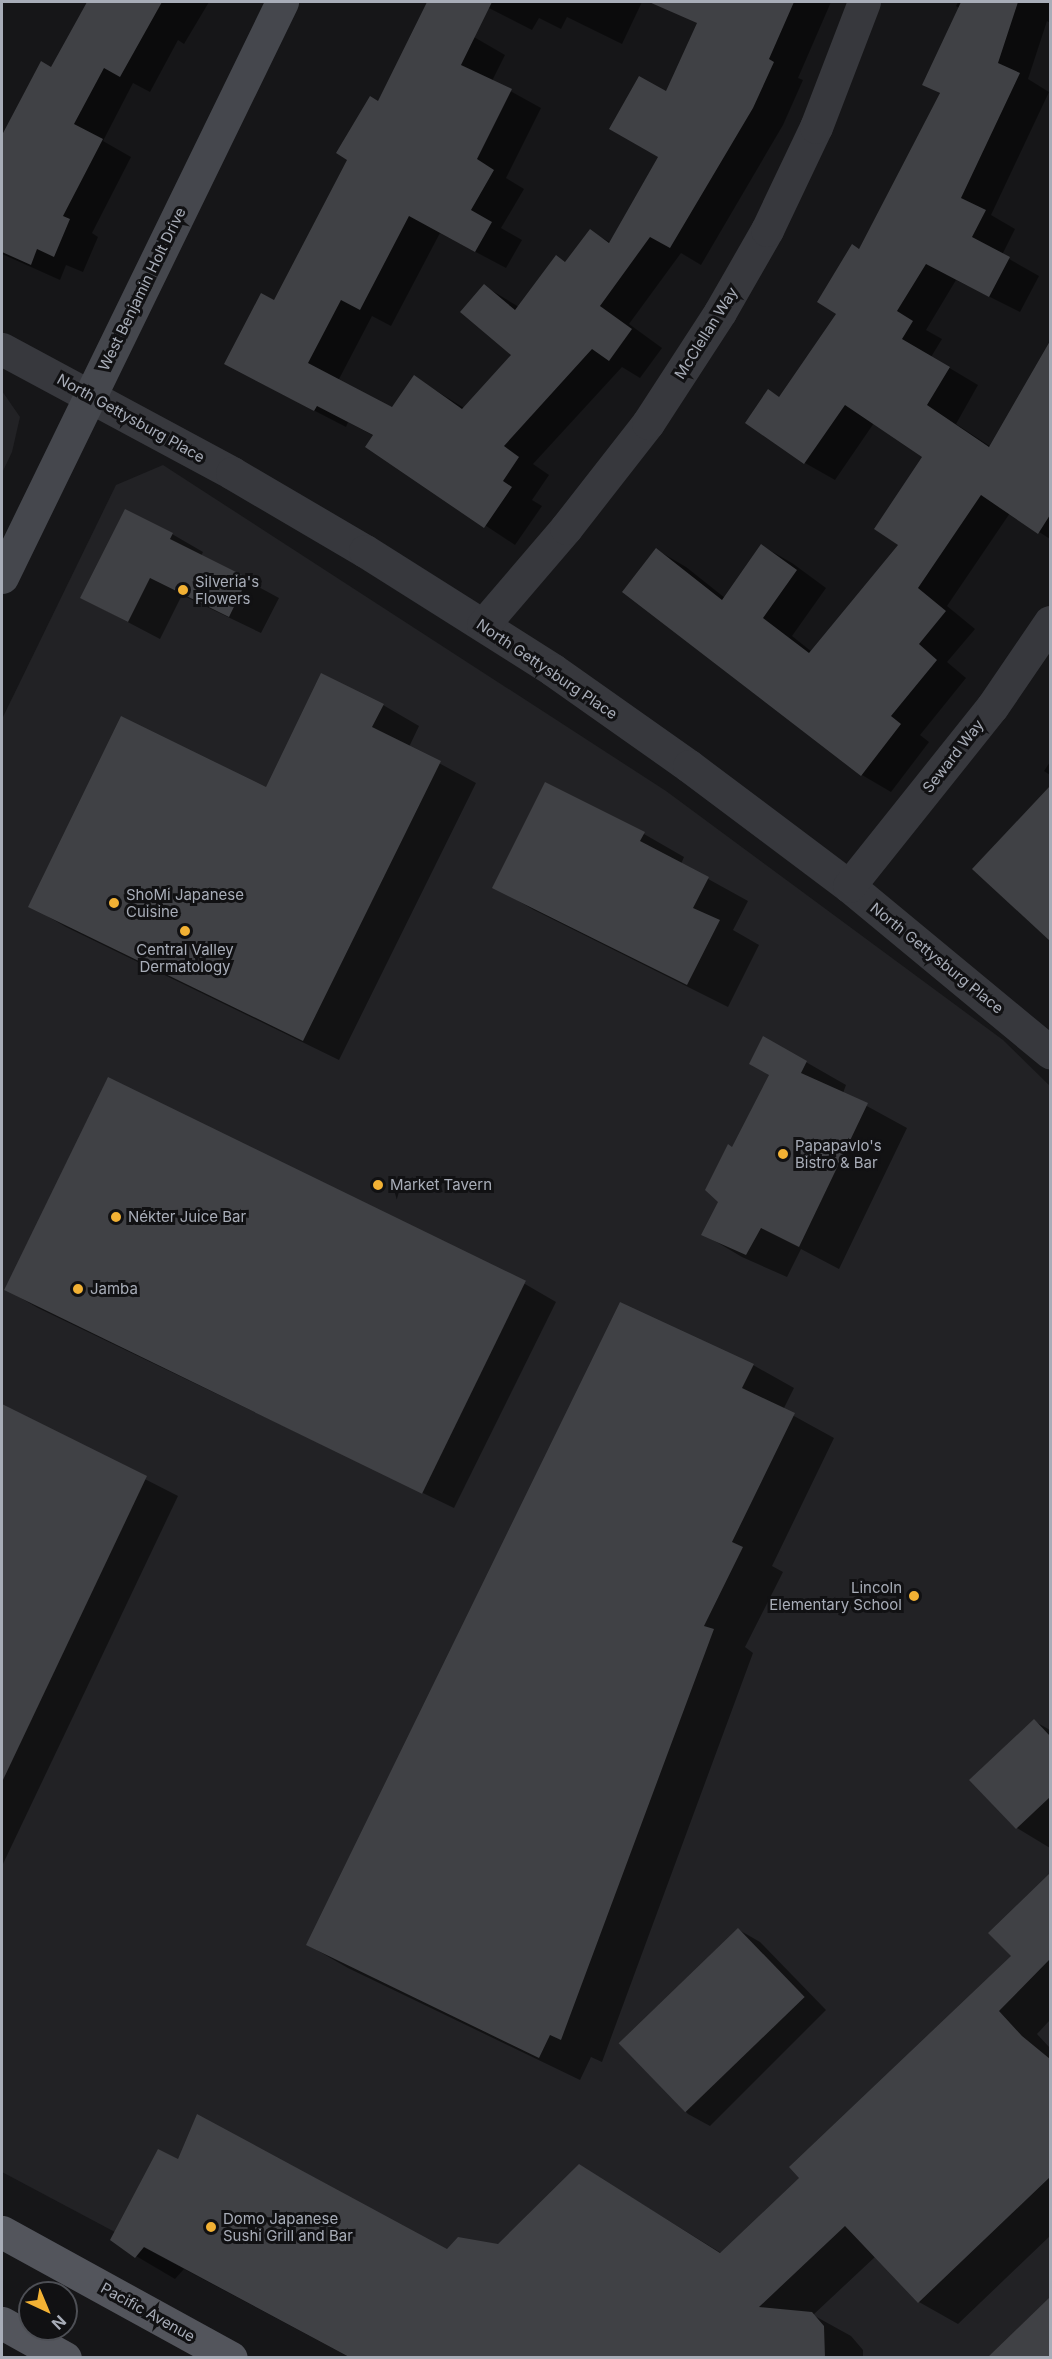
<!DOCTYPE html>
<html>
<head>
<meta charset="utf-8">
<style>
  body { margin:0 }
  #map { position:relative; width:1052px; height:2359px; overflow:hidden; background:#161618; font-family:Inter,sans-serif }
  div>[style] { position:absolute }
  [style*='--x'] { left:calc(var(--x)*1px); top:calc(var(--y)*1px); width:calc(var(--w)*1px); rotate:calc(var(--a)*1deg) }
  .built>* { inset:0; background:#222225 }
  .shadow>* { inset:0; background:#0007 }
  .building>* { inset:0; background:#404145; transform-origin:0 0 }
  .street>* { height:33px; margin:-16.5px; padding:0 16.5px; transform-origin:16.5px; border-radius:16.5px; background:#37383d }
  .secondary>* { height:33px; margin:-16.5px; padding:0 16.5px; transform-origin:16.5px; border-radius:16.5px; background:#45474d }
  .primary>* { height:33px; margin:-16.5px; padding:0 16.5px; transform-origin:16.5px; border-radius:16.5px; background:#53555c }
  .dots>* { width:16px; height:16px; translate:-50% -50%; box-sizing:border-box; border:3px solid #111113; border-radius:50% }
  span { translate:-50% -50%; white-space:nowrap; text-align:center; line-height:1.15; -webkit-text-stroke:6px #111113; paint-order:stroke }
  .street-label { font-size:15px; color:#a8adb8 }
  .poi-label { font-size:15px; color:#a8adb8 }
  .left { translate:0 -50%; text-align:left }
  .right { translate:-100% -50%; text-align:right }
  .frame { position:absolute; inset:0; border:3px solid #a8adb8; pointer-events:none }
  .north { position:absolute; left:18px; top:2281px; width:60px; height:60px; box-sizing:border-box; background:#111113; border:2px solid #4d4f55; border-radius:50%; rotate:136deg; font-size:16px; font-weight:700; line-height:24px; text-align:center; color:#a8adb8 }
  .north::after { content:''; display:block; margin:auto; width:21px; height:27px; background:#f2b134; clip-path:polygon(50% 0,100% 100%,50% 72%,0 100%) }
</style>
</head>
<body>
<div id="map">
  <div class="built">
    <i style="clip-path:polygon(2px 391px,20px 417px,12px 452px,2px 473px)"></i>
    <i style="clip-path:polygon(163px 465px,666px 791px,1003px 1040px,1050px 1086px,1050px 2357px,350px 2357px,2px 2172px,2px 719px,116px 485px)"></i>
  </div>
  <div class="shadow">
    <i style="clip-path:polygon(90px 2px,209px 2px,184px 44px,178px 40px,150px 92px,133px 83px,103px 141px,131px 157px,92px 233px,98px 237px,83px 272px,66px 265px,60px 280px,2px 254px,2px 138px,41px 63px,52px 69px)"></i>
    <i style="clip-path:polygon(477px 2px,642px 2px,622px 44px,567px 17px,561px 29px,539px 18px,532px 30px)"></i>
    <i style="clip-path:polygon(701px 2px,831px 2px,798px 78px,803px 80px,783px 125px,701px 265px,681px 253px,629px 324px,662px 348px,640px 378px,622px 367px,533px 464px,549px 475px,532px 500px,542px 506px,515px 545px,367px 447px,374px 436px,348px 422px,346px 427px,257px 381px,275px 302px,379px 103px,474px 37px,505px 55px,492px 81px,541px 108px,506px 178px,524px 189px,501px 228px,522px 240px,506px 268px,440px 233px,391px 326px,372px 316px,338px 381px,392px 409px,414px 377px,464px 408px,513px 354px,484px 286px,519px 307px,556px 257px,567px 263px,590px 231px,611px 243px,660px 157px,666px 93px,698px 23px,693px 20px)"></i>
    <i style="clip-path:polygon(958px 2px,1050px 2px,1050px 23px,1047px 21px,1028px 79px,1049px 92px,991px 215px,1015px 229px,1002px 255px,1039px 276px,1020px 312px,956px 280px,926px 330px,942px 339px,931px 357px,978px 385px,956px 424px,991px 447px,1043px 357px,1050px 361px,1050px 539px,1010px 513px,947px 606px,975px 629px,947px 662px,966px 678px,920px 735px,929px 742px,891px 792px,862px 775px,657px 550px,686px 567px,725px 598px,762px 546px,792px 563px,826px 588px,792px 636px,812px 652px,901px 545px,924px 457px,874px 423px,835px 480px,805px 463px,780px 398px,839px 313px,859px 250px,941px 94px,924px 84px,959px 8px,956px 6px)"></i>
    <i style="clip-path:polygon(172px 534px,203px 552px,201px 556px,279px 598px,261px 633px,182px 595px,160px 639px,82px 598px)"></i>
    <i style="clip-path:polygon(383px 705px,419px 726px,409px 747px,476px 783px,339px 1060px,66px 927px,30px 906px,266px 789px)"></i>
    <i style="clip-path:polygon(1050px 762px,1050px 775px,1044px 771px)"></i>
    <i style="clip-path:polygon(545px 784px,644px 834px,684px 857px,681px 864px,748px 901px,733px 930px,759px 945px,728px 1007px,534px 910px,494px 887px)"></i>
    <i style="clip-path:polygon(1050px 788px,1050px 937px,974px 869px)"></i>
    <i style="clip-path:polygon(764px 1038px,846px 1085px,843px 1093px,907px 1128px,839px 1269px,801px 1249px,787px 1277px,742px 1257px,703px 1234px,720px 1202px,733px 1149px,771px 1075px)"></i>
    <i style="clip-path:polygon(109px 1079px,525px 1284px,556px 1302px,454px 1508px,38px 1308px,7px 1290px)"></i>
    <i style="clip-path:polygon(621px 1304px,753px 1365px,794px 1388px,783px 1410px,834px 1438px,772px 1566px,783px 1572px,745px 1647px,753px 1653px,602px 2062px,591px 2057px,580px 2080px,348px 1968px,308px 1945px)"></i>
    <i style="clip-path:polygon(2px 1406px,178px 1496px,2px 1866px)"></i>
    <i style="clip-path:polygon(1034px 1721px,1050px 1730px,1050px 1848px,1017px 1828px,971px 1780px)"></i>
    <i style="clip-path:polygon(1050px 1875px,1050px 2020px,1037px 2034px,1050px 2048px,1050px 2236px,958px 2324px,919px 2302px,876px 2256px,813px 2315px,851px 2336px,863px 2350px,863px 2358px,351px 2358px,184px 2269px,175px 2279px,136px 2256px,179px 2161px,447px 2251px,499px 2246px,580px 2166px,721px 2253px,801px 2178px,1013px 1956px,990px 1933px)"></i>
    <i style="clip-path:polygon(739px 1930px,760px 1942px,826px 2010px,710px 2126px,688px 2114px,622px 2045px)"></i>
    <i style="clip-path:polygon(1050px 2299px,1050px 2358px,989px 2358px)"></i>
  </div>
  <div class="building">
    <i style="clip-path:polygon(87px 2px,162px 2px,120px 77px,104px 68px,74px 124px,103px 139px,63px 216px,70px 219px,54px 257px,37px 249px,31px 265px,2px 252px,2px 135px,41px 61px,51px 67px)"></i>
    <i style="clip-path:polygon(427px 2px,492px 2px,461px 65px,512px 89px,477px 159px,494px 170px,471px 210px,492px 222px,475px 252px,409px 216px,360px 310px,341px 300px,308px 363px,392px 407px,414px 375px,462px 409px,511px 355px,460px 312px,484px 284px,515px 310px,556px 255px,565px 262px,590px 229px,609px 243px,658px 157px,609px 129px,639px 76px,666px 91px,697px 23px,649px 2px,794px 2px,769px 59px,774px 62px,753px 108px,670px 248px,650px 237px,600px 306px,632px 329px,609px 361px,592px 349px,504px 446px,519px 457px,503px 481px,512px 487px,484px 528px,365px 447px,373px 435px,317px 406px,314px 411px,224px 364px,261px 293px,274px 300px,347px 160px,336px 153px,370px 96px,378px 101px)"></i>
    <i style="clip-path:polygon(961px 2px,1018px 2px,998px 63px,1020px 73px,961px 198px,986px 210px,972px 237px,1010px 257px,989px 297px,926px 264px,897px 311px,913px 321px,902px 339px,950px 367px,927px 405px,989px 447px,1050px 341px,1050px 515px,1038px 534px,981px 495px,918px 588px,946px 611px,919px 644px,937px 660px,891px 716px,901px 724px,861px 776px,622px 592px,656px 548px,722px 600px,761px 544px,797px 570px,763px 618px,809px 653px,898px 545px,874px 529px,922px 457px,845px 405px,804px 464px,745px 423px,768px 389px,779px 397px,836px 314px,817px 302px,852px 244px,859px 249px,940px 93px,922px 85px)"></i>
    <i style="clip-path:polygon(125px 509px,173px 533px,170px 539px,248px 578px,229px 617px,150px 578px,128px 622px,80px 598px)"></i>
    <i style="clip-path:polygon(321px 673px,384px 704px,372px 727px,441px 761px,303px 1041px,28px 907px,121px 716px,266px 787px)"></i>
    <i style="clip-path:polygon(545px 782px,645px 832px,640px 841px,709px 877px,693px 908px,720px 920px,687px 985px,492px 888px)"></i>
    <i style="clip-path:polygon(1050px 786px,1050px 941px,972px 869px)"></i>
    <i style="clip-path:polygon(763px 1036px,807px 1061px,801px 1073px,868px 1103px,799px 1247px,761px 1228px,746px 1255px,701px 1235px,718px 1202px,705px 1190px,728px 1144px,732px 1147px,769px 1075px,749px 1064px)"></i>
    <i style="left:108px;top:1077px;width:465px;height:237px;rotate:26deg"></i>
    <i style="clip-path:polygon(620px 1302px,754px 1364px,742px 1388px,795px 1413px,732px 1542px,743px 1547px,704px 1626px,714px 1629px,561px 2040px,550px 2035px,539px 2058px,306px 1945px)"></i>
    <i style="clip-path:polygon(2px 1404px,147px 1476px,2px 1782px)"></i>
    <i style="clip-path:polygon(1034px 1719px,1050px 1736px,1050px 1797px,1016px 1829px,969px 1780px)"></i>
    <i style="clip-path:polygon(1050px 1873px,1050px 1959px,999px 2011px,1022px 2036px,1050px 2059px,1050px 2177px,918px 2303px,845px 2226px,759px 2307px,812px 2312px,824px 2326px,825px 2358px,351px 2358px,144px 2247px,135px 2258px,110px 2240px,158px 2149px,178px 2159px,197px 2114px,447px 2249px,458px 2237px,498px 2244px,579px 2164px,720px 2253px,799px 2178px,789px 2167px,1011px 1956px,988px 1933px)"></i>
    <i style="left:738px;top:1928px;width:96px;height:166px;rotate:46deg"></i>
    <i style="clip-path:polygon(1050px 2297px,1050px 2358px,987px 2358px)"></i>
  </div>
  <div class="street">
    <i style="--x:2;--y:349;--w:261;--a:28.3"></i>
    <i style="--x:232;--y:473;--w:154;--a:30.4"></i>
    <i style="--x:365;--y:551;--w:222;--a:32.3"></i>
    <i style="--x:553;--y:670;--w:166;--a:35.2"></i>
    <i style="--x:689;--y:766;--w:200;--a:36.9"></i>
    <i style="--x:849;--y:886;--w:261;--a:39.6"></i>
    <i style="--x:483;--y:625;--w:128;--a:-49.4"></i>
    <i style="--x:566;--y:528;--w:133;--a:-52"></i>
    <i style="--x:648;--y:423;--w:132;--a:-57"></i>
    <i style="--x:720;--y:312;--w:95;--a:-60.2"></i>
    <i style="--x:767;--y:230;--w:114;--a:-64.6"></i>
    <i style="--x:816;--y:127;--w:134;--a:-69"></i>
    <i style="--x:849;--y:886;--w:229;--a:-51.4"></i>
    <i style="--x:992;--y:707;--w:103;--a:-55.7"></i>
  </div>
  <div class="secondary">
    <i style="--x:2;--y:577;--w:640;--a:-64.04"></i>
  </div>
  <div class="primary">
    <i style="--x:2;--y:2232;--w:261;--a:28.8"></i>
    <i style="--x:2;--y:2323;--w:72;--a:29.1"></i>
  </div>
  <div class="dots">
    <i style="left:183px;top:590px;background:#f2b134"></i>
    <i style="left:114px;top:903px;background:#f2b134"></i>
    <i style="left:185px;top:931px;background:#f2b134"></i>
    <i style="left:783px;top:1154px;background:#f2b134"></i>
    <i style="left:378px;top:1185px;background:#f2b134"></i>
    <i style="left:116px;top:1217px;background:#f2b134"></i>
    <i style="left:78px;top:1289px;background:#f2b134"></i>
    <i style="left:914px;top:1596px;background:#f2b134"></i>
    <i style="left:211px;top:2227px;background:#f2b134"></i>
  </div>
  <div class="street-label">
    <span style="left:142px;top:289px;rotate:-64deg">West Benjamin Holt Drive</span>
    <span style="left:706px;top:333px;rotate:-58deg">McClellan Way</span>
    <span style="left:131px;top:418px;rotate:29deg">North Gettysburg Place</span>
    <span style="left:547px;top:669px;rotate:34deg">North Gettysburg Place</span>
    <span style="left:953px;top:756px;rotate:-52deg">Seward Way</span>
    <span style="left:937px;top:958px;rotate:39deg">North Gettysburg Place</span>
    <span style="left:148px;top:2312px;rotate:29deg">Pacific Avenue</span>
  </div>
  <div class="poi-label">
    <span class="left" style="left:195px;top:590px">Silveria's<br>Flowers</span>
    <span class="left" style="left:126px;top:903px">ShoMi Japanese<br>Cuisine</span>
    <span style="left:185px;top:958px">Central Valley<br>Dermatology</span>
    <span class="left" style="left:795px;top:1154px">Papapavlo's<br>Bistro &amp; Bar</span>
    <span class="left" style="left:390px;top:1185px">Market Tavern</span>
    <span class="left" style="left:128px;top:1217px">Nékter Juice Bar</span>
    <span class="left" style="left:90px;top:1289px">Jamba</span>
    <span class="right" style="left:902px;top:1596px">Lincoln<br>Elementary School</span>
    <span class="left" style="left:223px;top:2227px">Domo Japanese<br>Sushi Grill and Bar</span>
  </div>
  <div class="frame"></div>
  <div class="north">N</div>
</div>
</body>
</html>
